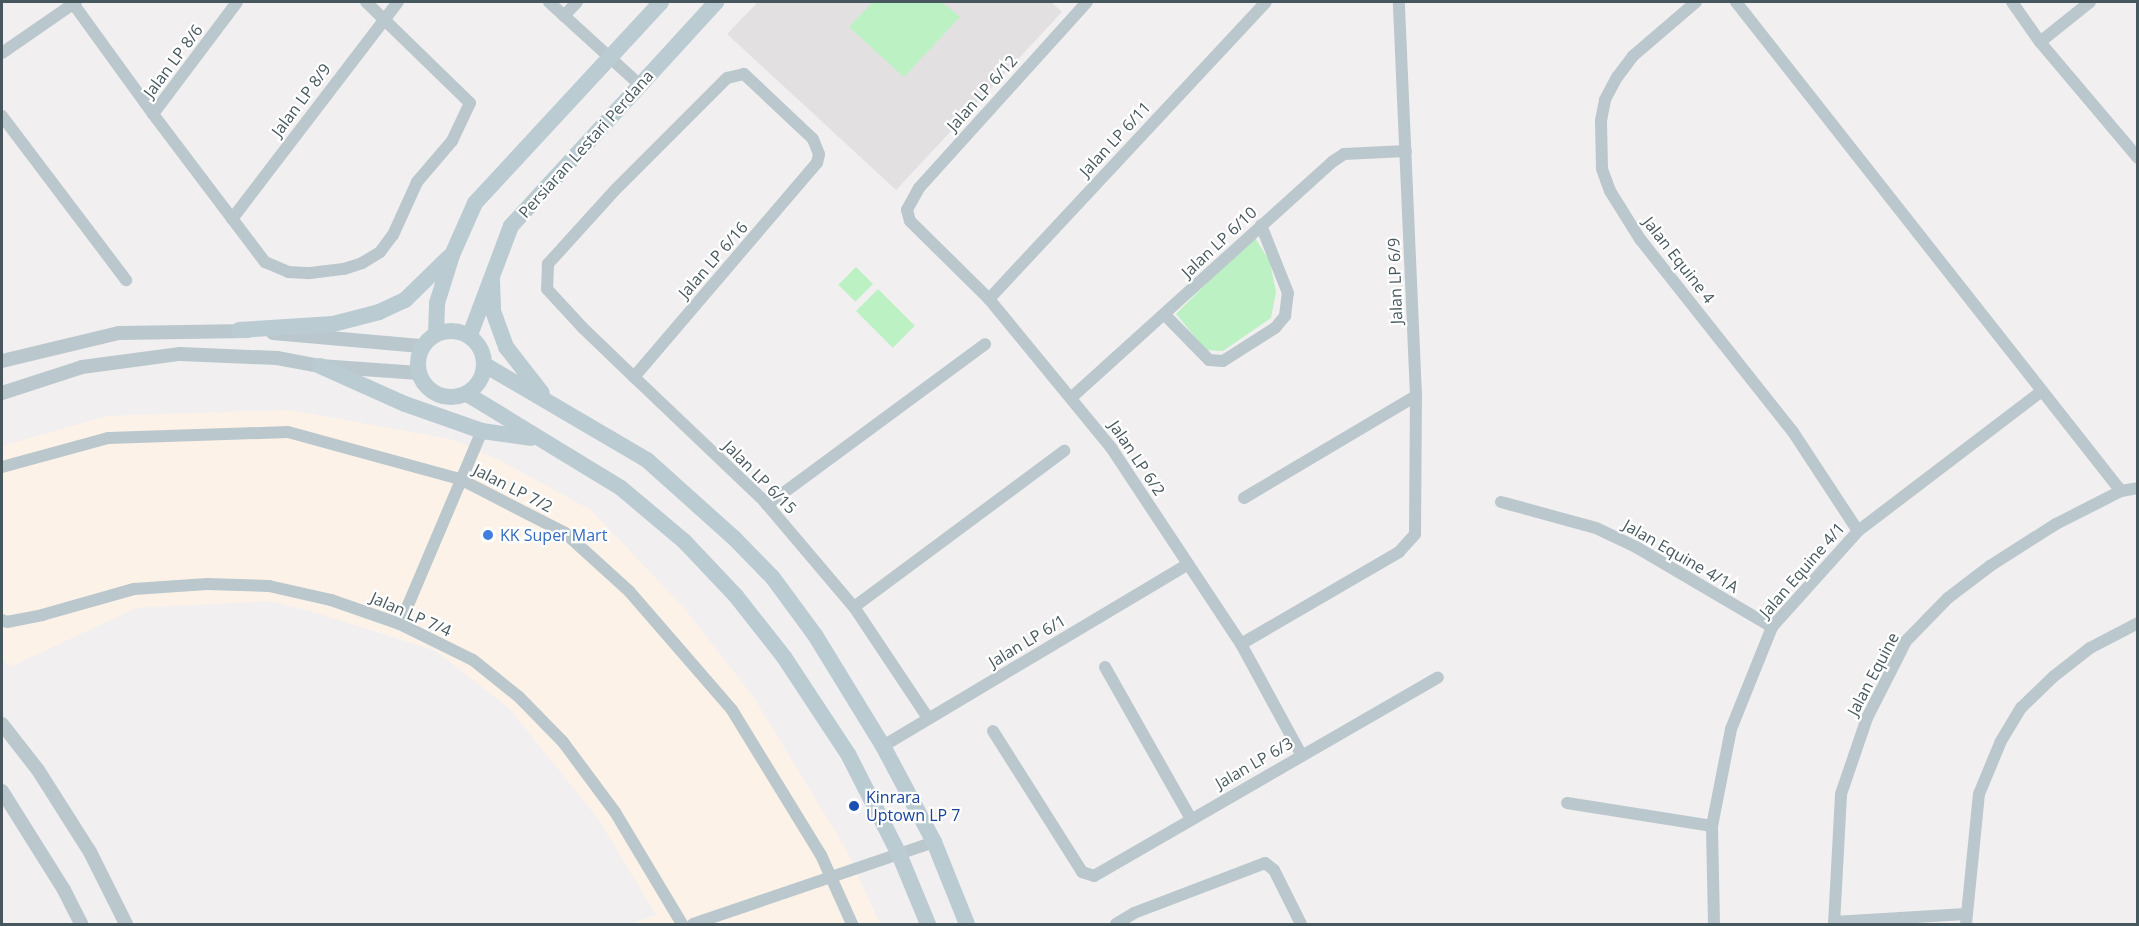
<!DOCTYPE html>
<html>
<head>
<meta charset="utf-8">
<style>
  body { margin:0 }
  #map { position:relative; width:2139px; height:926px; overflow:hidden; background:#f2eff0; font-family:"Open Sans",sans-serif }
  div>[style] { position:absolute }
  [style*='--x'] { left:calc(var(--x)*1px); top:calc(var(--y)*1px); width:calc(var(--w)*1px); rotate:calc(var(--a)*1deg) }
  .commercial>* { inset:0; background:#fdf2e8 }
  .education>* { inset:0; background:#e3e0e2 }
  .green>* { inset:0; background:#bcf1c4; transform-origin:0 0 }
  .minor>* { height:12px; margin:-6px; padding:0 6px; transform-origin:6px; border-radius:6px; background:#bac8cd }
  .tertiary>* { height:14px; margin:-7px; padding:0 7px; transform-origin:7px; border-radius:7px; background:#bac8cd }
  .secondary>* { height:16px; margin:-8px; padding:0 8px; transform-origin:8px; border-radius:8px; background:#bacbd2 }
  .secondary>.ring { margin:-8px; padding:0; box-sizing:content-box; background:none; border:16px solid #bacbd2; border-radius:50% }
  .dots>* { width:16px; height:16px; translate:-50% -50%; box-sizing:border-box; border:3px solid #fff; border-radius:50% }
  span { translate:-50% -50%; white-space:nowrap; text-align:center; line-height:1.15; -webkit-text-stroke:4.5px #fff; paint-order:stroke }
  .street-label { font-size:16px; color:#46585e }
  .shop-label { font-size:16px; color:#366cbe }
  .left { translate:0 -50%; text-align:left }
  .transit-label { font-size:16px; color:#164399 }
  .frame { position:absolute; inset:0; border:3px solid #46585e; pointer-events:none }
</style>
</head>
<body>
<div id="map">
  <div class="commercial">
    <i style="clip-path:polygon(290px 410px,454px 440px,501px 461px,591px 510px,684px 608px,754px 698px,844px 846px,880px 924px,629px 924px,656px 915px,599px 820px,509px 708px,436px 651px,317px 613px,270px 601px,136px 608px,10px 667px,2px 659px,2px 446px,107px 416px)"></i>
  </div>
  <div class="education">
    <i style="clip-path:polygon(758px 2px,1051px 2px,1062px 12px,896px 190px,727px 34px)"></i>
  </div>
  <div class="green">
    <i style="clip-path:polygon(873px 2px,942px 2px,960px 17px,904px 77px,849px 27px)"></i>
    <i style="clip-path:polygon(1254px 236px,1270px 262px,1276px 292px,1271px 318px,1223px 351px,1206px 350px,1176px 314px)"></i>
    <i style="left:856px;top:267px;width:24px;height:25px;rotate:45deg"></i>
    <i style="left:878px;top:289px;width:52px;height:31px;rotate:45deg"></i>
  </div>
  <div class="minor">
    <i style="--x:72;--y:2;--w:138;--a:54.1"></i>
    <i style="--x:153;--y:114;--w:140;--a:-53.1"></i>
    <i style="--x:549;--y:2;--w:123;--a:42.4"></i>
    <i style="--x:1087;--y:2;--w:251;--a:132.1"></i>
    <i style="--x:919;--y:188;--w:25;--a:119"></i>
    <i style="--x:907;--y:210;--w:11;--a:75"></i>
    <i style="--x:910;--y:221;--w:111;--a:44.6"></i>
    <i style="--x:989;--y:299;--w:194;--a:50.6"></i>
    <i style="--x:1112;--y:449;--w:234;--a:56.5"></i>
    <i style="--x:1241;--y:644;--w:125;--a:61.4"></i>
    <i style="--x:1696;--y:2;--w:83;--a:139.4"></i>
    <i style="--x:1633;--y:56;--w:26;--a:127"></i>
    <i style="--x:1617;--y:77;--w:26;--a:118"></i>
    <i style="--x:1605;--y:100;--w:21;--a:101"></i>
    <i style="--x:1601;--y:121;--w:48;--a:88.8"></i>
    <i style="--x:1602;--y:169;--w:23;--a:70"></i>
    <i style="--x:1610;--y:191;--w:57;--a:58"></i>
    <i style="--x:1640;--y:239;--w:246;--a:51.6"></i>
    <i style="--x:1793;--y:432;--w:118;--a:56.7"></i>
    <i style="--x:1736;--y:2;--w:622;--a:51.79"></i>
    <i style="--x:2012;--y:2;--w:49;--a:55"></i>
    <i style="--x:2040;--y:42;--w:152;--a:49.8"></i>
    <i style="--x:564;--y:16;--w:19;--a:-47"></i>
    <i style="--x:2040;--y:42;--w:64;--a:-38.7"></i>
    <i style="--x:2;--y:53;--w:90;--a:-34.6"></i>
    <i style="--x:153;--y:114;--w:186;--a:52.9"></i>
    <i style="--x:265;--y:262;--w:25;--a:23"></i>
    <i style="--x:288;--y:272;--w:22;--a:3"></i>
    <i style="--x:310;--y:273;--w:34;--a:-7"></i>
    <i style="--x:344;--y:269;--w:19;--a:-18"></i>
    <i style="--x:362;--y:263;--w:21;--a:-31"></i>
    <i style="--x:380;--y:252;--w:21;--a:-53"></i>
    <i style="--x:393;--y:235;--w:58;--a:-65.6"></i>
    <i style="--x:417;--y:182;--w:54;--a:-49.5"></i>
    <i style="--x:452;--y:141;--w:42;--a:-64.7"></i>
    <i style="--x:470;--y:103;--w:145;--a:-135.8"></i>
    <i style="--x:2;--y:116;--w:206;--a:52.9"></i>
    <i style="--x:232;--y:219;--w:273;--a:-52.6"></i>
    <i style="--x:989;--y:299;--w:406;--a:-47"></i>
    <i style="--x:1165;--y:315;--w:63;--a:45.6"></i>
    <i style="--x:1209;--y:360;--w:14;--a:4"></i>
    <i style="--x:1223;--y:361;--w:62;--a:-32.4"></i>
    <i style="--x:1275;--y:328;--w:16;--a:-50"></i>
    <i style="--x:1285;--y:316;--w:23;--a:-83"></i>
    <i style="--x:1288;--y:293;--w:73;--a:-111.7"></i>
    <i style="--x:634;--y:377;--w:282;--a:-49.5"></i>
    <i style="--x:817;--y:163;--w:9;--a:-77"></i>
    <i style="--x:819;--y:154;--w:16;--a:-112"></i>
    <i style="--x:813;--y:139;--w:95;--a:-136.7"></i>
    <i style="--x:744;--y:74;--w:17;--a:167"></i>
    <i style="--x:727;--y:78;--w:158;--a:135"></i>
    <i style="--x:615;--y:190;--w:100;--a:132.2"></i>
    <i style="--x:548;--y:264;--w:25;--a:92"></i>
    <i style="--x:547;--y:289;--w:53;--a:47.3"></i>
    <i style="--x:583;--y:328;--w:71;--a:43.9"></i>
    <i style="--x:634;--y:377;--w:180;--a:43.6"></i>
    <i style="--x:764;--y:501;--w:139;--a:49.7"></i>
    <i style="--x:854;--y:607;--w:133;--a:56.3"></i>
    <i style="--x:1072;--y:397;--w:350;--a:-42.1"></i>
    <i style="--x:1332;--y:162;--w:14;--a:-34"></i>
    <i style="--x:1344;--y:154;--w:62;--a:-2.8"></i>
    <i style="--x:2;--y:467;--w:110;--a:-15.3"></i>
    <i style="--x:108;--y:438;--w:180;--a:-1.9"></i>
    <i style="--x:288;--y:432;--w:178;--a:15.3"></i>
    <i style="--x:460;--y:479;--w:118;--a:27.2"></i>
    <i style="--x:565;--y:533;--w:86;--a:42.2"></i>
    <i style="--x:629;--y:591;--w:157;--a:49.1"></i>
    <i style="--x:732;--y:710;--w:170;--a:58.5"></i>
    <i style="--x:821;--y:855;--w:76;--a:65.8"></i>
    <i style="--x:1244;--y:498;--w:200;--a:-30.7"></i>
    <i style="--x:1501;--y:502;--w:98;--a:15.3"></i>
    <i style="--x:1596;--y:528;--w:44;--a:25.4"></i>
    <i style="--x:1636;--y:547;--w:158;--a:30.5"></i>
    <i style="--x:767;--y:505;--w:271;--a:-36.4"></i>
    <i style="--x:854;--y:607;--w:262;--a:-36.6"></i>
    <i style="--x:2;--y:620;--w:5;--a:22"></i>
    <i style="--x:7;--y:622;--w:36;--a:-11"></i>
    <i style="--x:42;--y:615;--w:96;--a:-15.8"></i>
    <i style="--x:134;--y:589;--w:73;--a:-3.9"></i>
    <i style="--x:207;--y:584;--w:62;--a:1.8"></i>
    <i style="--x:269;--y:586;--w:64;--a:12.7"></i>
    <i style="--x:331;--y:600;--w:73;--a:19.2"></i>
    <i style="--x:400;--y:624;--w:81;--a:26.3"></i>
    <i style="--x:473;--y:660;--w:59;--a:38.8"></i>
    <i style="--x:519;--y:697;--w:63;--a:45.6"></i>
    <i style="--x:563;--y:742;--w:87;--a:53.4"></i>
    <i style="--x:615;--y:812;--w:131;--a:59.1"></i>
    <i style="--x:400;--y:624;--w:210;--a:-67"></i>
    <i style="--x:1241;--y:644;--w:183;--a:-30.2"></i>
    <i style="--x:1399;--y:552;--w:24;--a:-48"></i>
    <i style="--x:1415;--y:534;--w:138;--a:-89.6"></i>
    <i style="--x:1416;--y:396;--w:394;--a:-92.5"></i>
    <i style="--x:1105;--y:667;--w:175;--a:60.5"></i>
    <i style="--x:993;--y:731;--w:167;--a:57.7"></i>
    <i style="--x:1082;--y:872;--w:13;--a:18"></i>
    <i style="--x:1094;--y:876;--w:397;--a:-30"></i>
    <i style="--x:883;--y:746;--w:355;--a:-30.8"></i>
    <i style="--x:1567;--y:803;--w:147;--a:9"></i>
    <i style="--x:1834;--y:922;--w:132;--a:-3.5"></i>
    <i style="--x:693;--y:924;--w:255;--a:-18.8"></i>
    <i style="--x:1116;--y:924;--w:21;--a:-31"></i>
    <i style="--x:1134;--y:913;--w:140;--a:-20.9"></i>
    <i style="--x:1265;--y:863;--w:11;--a:38"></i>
    <i style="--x:1274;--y:870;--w:60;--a:63.4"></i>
    <i style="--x:1714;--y:924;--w:98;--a:-91.2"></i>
    <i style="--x:1712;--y:826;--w:99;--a:-78.9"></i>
    <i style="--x:1731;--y:729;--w:110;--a:-68.1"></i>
    <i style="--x:1772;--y:627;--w:129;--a:-48.1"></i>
    <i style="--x:1858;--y:531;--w:231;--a:-37.3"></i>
    <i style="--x:1834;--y:924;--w:130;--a:-86.9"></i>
    <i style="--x:1841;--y:794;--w:80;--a:-71.1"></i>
    <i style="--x:1867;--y:718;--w:86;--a:-63.1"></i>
    <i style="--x:1906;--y:641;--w:60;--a:-45.7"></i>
    <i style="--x:1948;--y:598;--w:53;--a:-37.3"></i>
    <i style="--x:1990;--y:566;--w:78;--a:-32.5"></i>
    <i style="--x:2056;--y:524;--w:73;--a:-26.9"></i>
    <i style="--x:2121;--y:491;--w:17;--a:-10"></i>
    <i style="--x:1966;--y:924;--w:131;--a:-84.3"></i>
    <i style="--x:1979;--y:794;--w:57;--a:-67.5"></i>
    <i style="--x:2001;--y:741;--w:39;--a:-59"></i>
    <i style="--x:2021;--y:708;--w:45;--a:-44.1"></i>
    <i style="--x:2053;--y:677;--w:47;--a:-38.1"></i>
    <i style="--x:2090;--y:648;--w:54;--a:-27.5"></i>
  </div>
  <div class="tertiary">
    <i style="--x:273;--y:333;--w:151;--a:5"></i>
    <i style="--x:2;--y:361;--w:120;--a:-13.5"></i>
    <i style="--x:119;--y:333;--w:129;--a:-0.9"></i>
    <i style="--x:2;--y:393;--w:84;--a:-18"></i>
    <i style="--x:82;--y:367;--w:99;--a:-7.6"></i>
    <i style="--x:180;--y:354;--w:97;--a:2.4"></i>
    <i style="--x:277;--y:358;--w:44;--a:10.5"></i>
    <i style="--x:320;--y:366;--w:99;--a:4"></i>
    <i style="--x:2;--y:724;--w:58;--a:52"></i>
    <i style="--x:38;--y:770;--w:97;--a:57.6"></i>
    <i style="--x:90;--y:852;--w:80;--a:63.4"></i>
    <i style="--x:2;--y:791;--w:117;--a:57.9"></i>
    <i style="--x:64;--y:890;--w:38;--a:63"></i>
  </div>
  <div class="secondary">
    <i style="--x:492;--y:280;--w:31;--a:88"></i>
    <i style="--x:493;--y:311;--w:38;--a:70"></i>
    <i style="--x:506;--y:347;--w:58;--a:52"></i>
    <i style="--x:239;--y:330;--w:94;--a:-3.7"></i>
    <i style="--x:333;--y:324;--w:48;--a:-14.6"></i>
    <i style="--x:379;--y:312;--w:29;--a:-25"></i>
    <i style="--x:405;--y:300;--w:62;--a:-44.3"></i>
    <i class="ring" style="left:418px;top:331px;width:50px;height:50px"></i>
    <i style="--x:436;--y:334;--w:31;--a:-88"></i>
    <i style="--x:437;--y:303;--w:50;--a:-72.6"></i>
    <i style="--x:452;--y:255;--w:57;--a:-66.1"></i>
    <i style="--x:475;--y:203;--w:274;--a:-47.2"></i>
    <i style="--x:470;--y:335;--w:116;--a:-69.4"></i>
    <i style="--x:511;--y:226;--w:304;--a:-47.5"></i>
    <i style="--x:485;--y:365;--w:188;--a:30.4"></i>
    <i style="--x:647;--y:460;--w:118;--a:41.9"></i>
    <i style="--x:735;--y:539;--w:54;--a:45.7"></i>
    <i style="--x:773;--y:578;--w:71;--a:53.6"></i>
    <i style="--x:815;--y:635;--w:130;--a:58.5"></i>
    <i style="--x:883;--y:746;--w:109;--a:62"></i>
    <i style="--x:934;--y:842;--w:88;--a:68.1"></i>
    <i style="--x:320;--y:366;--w:93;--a:24.1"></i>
    <i style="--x:405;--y:404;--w:82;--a:19.3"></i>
    <i style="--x:482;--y:431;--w:49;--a:8.1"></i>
    <i style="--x:467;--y:394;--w:180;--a:31.4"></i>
    <i style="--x:621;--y:488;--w:82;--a:40.1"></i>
    <i style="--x:684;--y:541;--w:76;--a:46.6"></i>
    <i style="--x:736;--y:596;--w:78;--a:51.8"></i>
    <i style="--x:784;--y:657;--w:116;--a:56.6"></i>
    <i style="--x:848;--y:754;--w:112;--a:63"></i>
    <i style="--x:899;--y:854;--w:76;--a:67.5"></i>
  </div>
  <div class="dots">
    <i style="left:488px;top:535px;background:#3f7fe0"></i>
    <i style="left:854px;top:806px;background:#1a4fb4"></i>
  </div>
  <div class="street-label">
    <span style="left:173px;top:61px;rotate:-53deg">Jalan LP 8/6</span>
    <span style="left:982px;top:93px;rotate:-48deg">Jalan LP 6/12</span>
    <span style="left:301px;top:100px;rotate:-53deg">Jalan LP 8/9</span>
    <span style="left:1115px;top:139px;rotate:-47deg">Jalan LP 6/11</span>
    <span style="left:586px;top:144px;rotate:-48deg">Persiaran Lestari Perdana</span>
    <span style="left:1219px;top:242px;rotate:-43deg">Jalan LP 6/10</span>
    <span style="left:713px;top:260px;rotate:-49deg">Jalan LP 6/16</span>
    <span style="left:1679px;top:260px;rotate:52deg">Jalan Equine 4</span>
    <span style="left:1395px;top:281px;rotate:-92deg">Jalan LP 6/9</span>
    <span style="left:1137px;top:458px;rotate:56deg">Jalan LP 6/2</span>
    <span style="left:760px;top:477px;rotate:45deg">Jalan LP 6/15</span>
    <span style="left:513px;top:488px;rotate:27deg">Jalan LP 7/2</span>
    <span style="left:1681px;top:556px;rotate:30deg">Jalan Equine 4/1A</span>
    <span style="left:1802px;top:570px;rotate:-49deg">Jalan Equine 4/1</span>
    <span style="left:411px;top:614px;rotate:24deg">Jalan LP 7/4</span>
    <span style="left:1027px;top:641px;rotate:-31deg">Jalan LP 6/1</span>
    <span style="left:1873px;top:674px;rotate:-62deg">Jalan Equine</span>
    <span style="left:1254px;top:763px;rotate:-30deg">Jalan LP 6/3</span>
  </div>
  <div class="shop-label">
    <span class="left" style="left:500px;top:535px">KK Super Mart</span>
  </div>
  <div class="transit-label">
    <span class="left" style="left:866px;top:806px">Kinrara<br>Uptown LP 7</span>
  </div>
  <div class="frame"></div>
</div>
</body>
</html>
